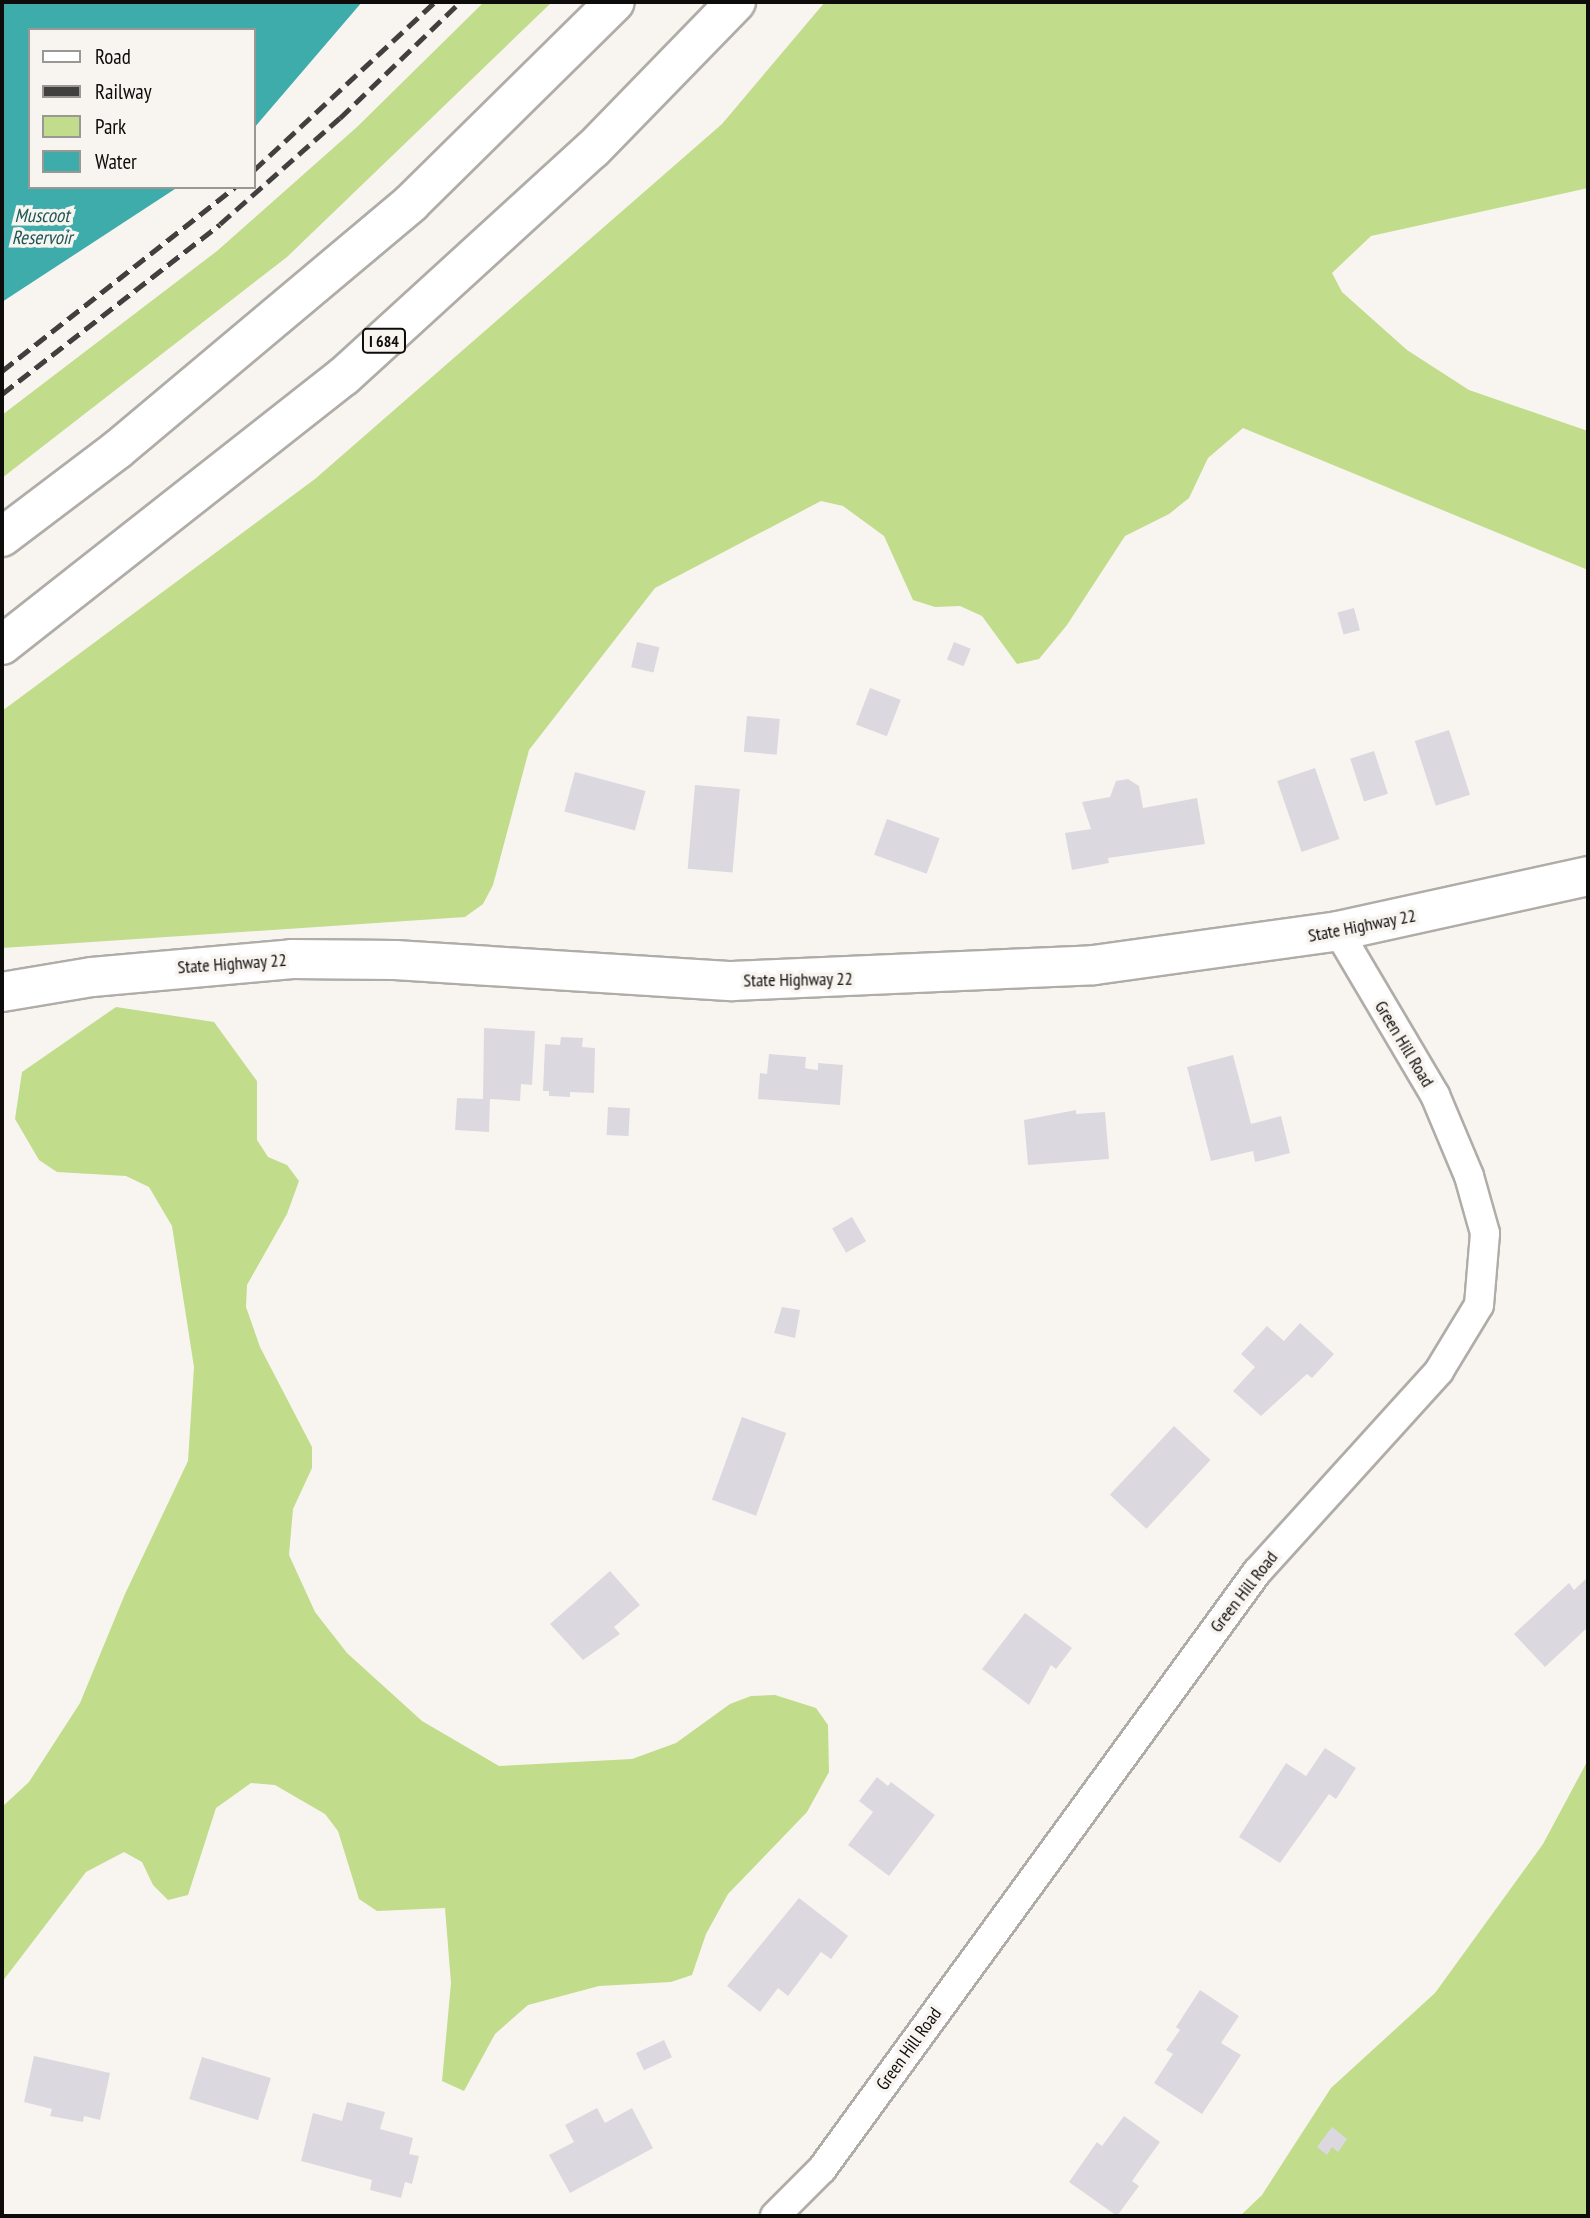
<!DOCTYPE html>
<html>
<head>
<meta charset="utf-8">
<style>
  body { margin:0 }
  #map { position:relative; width:1590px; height:2218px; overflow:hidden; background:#f8f5f0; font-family:"PT Sans Narrow",sans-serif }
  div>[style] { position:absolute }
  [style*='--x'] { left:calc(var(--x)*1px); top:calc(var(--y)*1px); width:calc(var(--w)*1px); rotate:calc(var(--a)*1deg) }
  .green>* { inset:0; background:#c1dc8a }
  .water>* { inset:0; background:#3facac }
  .building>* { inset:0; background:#dbd9df; transform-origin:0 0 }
  .roads { filter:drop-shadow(2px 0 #b0ada9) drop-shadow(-2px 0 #b0ada9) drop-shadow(0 2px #b0ada9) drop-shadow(0 -2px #b0ada9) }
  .street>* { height:28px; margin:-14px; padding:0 14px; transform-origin:14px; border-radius:14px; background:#fff }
  .secondary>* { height:38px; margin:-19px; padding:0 19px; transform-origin:19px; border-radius:19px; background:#fff }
  .highway>* { height:38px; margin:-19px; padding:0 19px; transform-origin:19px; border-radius:19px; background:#fff }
  .rail>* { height:5px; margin-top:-2.5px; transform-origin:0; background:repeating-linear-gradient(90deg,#41403e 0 14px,transparent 0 21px) }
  span { translate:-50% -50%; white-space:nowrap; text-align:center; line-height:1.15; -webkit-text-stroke:7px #f8f5f0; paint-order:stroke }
  .shield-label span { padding:2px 5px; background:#f8f5f0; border:2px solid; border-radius:5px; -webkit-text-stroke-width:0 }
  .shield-label { font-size:16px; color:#0d0c0b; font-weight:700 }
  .street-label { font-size:18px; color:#0d0c0b }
  .water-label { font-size:19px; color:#1b5757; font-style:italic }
  .frame { position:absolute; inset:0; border:4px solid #0d0c0b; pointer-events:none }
  .legend { position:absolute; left:28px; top:28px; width:228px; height:161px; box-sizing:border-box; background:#f8f5f0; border:2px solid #9a9894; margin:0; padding:9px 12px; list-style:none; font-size:21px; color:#0d0c0b }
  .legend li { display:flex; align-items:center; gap:14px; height:35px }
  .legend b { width:35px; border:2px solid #9a9894 }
</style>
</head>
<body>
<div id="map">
  <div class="green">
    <i style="clip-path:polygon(484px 2px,552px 2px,287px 257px,2px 478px,2px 415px,217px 251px,357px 127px)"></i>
    <i style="clip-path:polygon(825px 2px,1588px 2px,1588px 188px,1371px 236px,1332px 273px,1342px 292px,1407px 350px,1469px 390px,1588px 431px,1588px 570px,1243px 428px,1208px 458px,1189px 498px,1169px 514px,1125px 536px,1067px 625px,1039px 659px,1017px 664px,982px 616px,960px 606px,935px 607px,913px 600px,884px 536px,843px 506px,821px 501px,655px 588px,529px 750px,493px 885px,483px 904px,465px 917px,2px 948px,2px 711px,315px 479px,722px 124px)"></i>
    <i style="clip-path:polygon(116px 1007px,214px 1022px,257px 1081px,257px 1140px,268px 1157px,287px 1165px,299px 1181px,287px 1214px,247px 1285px,246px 1307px,260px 1347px,312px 1447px,312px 1468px,293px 1509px,289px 1555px,315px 1612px,347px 1653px,422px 1721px,499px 1766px,632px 1759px,676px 1743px,730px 1704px,751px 1696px,775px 1695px,816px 1708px,828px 1725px,829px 1772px,807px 1812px,728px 1894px,706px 1934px,692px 1975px,671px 1982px,599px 1986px,528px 2005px,495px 2034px,464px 2091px,442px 2081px,451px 1983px,445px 1908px,377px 1911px,359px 1899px,338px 1831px,325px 1814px,275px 1785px,251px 1783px,216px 1808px,188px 1895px,168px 1900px,153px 1885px,142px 1862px,124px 1852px,86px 1872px,2px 1982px,2px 1807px,29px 1782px,80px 1703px,125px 1594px,188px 1461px,194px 1367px,172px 1226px,149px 1187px,126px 1176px,57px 1172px,39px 1160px,15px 1119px,22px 1072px)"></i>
    <i style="clip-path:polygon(1588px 1760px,1588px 2216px,1240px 2216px,1262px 2195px,1331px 2088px,1435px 1993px,1543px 1844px)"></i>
  </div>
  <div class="water">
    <i style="clip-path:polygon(2px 2px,362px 2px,254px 128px,254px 30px,30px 30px,30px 187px,178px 187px,2px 302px)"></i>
  </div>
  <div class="building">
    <i style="left:1354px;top:608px;width:23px;height:17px;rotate:75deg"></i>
    <i style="left:637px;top:642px;width:23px;height:26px;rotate:13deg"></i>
    <i style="left:954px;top:642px;width:18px;height:19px;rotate:22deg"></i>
    <i style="left:870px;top:688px;width:33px;height:39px;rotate:21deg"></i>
    <i style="left:747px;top:716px;width:33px;height:36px;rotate:5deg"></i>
    <i style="left:1449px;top:730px;width:68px;height:36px;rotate:72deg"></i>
    <i style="left:1374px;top:751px;width:45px;height:25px;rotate:72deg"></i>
    <i style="left:1315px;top:768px;width:75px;height:40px;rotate:71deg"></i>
    <i style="left:575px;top:772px;width:73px;height:41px;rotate:15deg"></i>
    <i style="clip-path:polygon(1128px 779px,1139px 786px,1143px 808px,1197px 798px,1205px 844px,1108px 858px,1109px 863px,1072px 870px,1065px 833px,1091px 829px,1082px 802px,1110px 797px,1116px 781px)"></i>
    <i style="left:695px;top:785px;width:45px;height:84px;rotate:5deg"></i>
    <i style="left:887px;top:819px;width:56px;height:38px;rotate:20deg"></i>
    <i style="clip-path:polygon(484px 1028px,535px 1031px,532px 1085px,521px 1084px,520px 1101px,490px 1099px,489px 1132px,455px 1130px,457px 1098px,483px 1099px)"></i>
    <i style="clip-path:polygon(561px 1037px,583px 1038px,582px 1047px,595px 1048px,594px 1093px,570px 1092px,570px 1097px,549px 1096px,549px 1091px,543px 1091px,545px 1044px,560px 1045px)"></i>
    <i style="clip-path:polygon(769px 1054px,806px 1057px,805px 1068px,810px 1069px,818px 1070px,818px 1063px,843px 1065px,840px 1105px,758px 1099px,760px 1073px,767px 1074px)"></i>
    <i style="clip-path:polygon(1233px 1055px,1251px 1124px,1281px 1116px,1290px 1153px,1255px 1162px,1253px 1151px,1211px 1161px,1187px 1067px)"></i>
    <i style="left:608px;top:1107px;width:22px;height:28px;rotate:3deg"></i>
    <i style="clip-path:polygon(1076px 1110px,1076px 1114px,1105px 1112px,1109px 1159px,1028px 1165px,1024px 1120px)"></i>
    <i style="left:852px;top:1217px;width:28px;height:23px;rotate:60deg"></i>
    <i style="clip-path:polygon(782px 1307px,800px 1310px,795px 1338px,774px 1333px)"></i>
    <i style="clip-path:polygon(1300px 1323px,1334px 1354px,1312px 1378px,1307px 1374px,1261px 1416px,1233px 1391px,1255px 1367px,1241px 1354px,1267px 1326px,1284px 1341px)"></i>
    <i style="left:742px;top:1417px;width:47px;height:88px;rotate:20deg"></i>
    <i style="left:1174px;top:1426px;width:50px;height:94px;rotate:43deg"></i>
    <i style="clip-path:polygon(610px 1571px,640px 1605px,614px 1627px,620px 1634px,583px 1660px,550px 1624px)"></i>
    <i style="clip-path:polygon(1588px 1577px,1588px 1627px,1545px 1667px,1514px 1634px,1569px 1583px,1574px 1590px)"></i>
    <i style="clip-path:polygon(1025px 1613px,1072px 1648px,1056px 1669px,1051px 1665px,1029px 1705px,982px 1669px)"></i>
    <i style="clip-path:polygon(1325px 1748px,1356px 1768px,1336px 1799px,1329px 1794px,1280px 1863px,1239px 1837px,1286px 1763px,1306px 1776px)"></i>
    <i style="clip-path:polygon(877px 1777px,888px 1786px,891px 1782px,935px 1815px,889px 1876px,848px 1845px,873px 1812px,859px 1801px)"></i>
    <i style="clip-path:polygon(799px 1898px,848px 1936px,831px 1959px,821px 1952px,788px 1996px,778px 1988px,760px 2012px,727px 1986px)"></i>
    <i style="clip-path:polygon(1200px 1990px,1239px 2016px,1221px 2043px,1241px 2055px,1202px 2114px,1154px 2083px,1173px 2054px,1166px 2050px,1180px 2030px,1176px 2027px)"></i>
    <i style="left:664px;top:2040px;width:19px;height:31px;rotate:65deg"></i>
    <i style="clip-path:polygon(34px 2056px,110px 2073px,100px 2120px,84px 2116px,83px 2122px,50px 2116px,52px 2109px,24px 2102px)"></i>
    <i style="left:202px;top:2057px;width:72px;height:44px;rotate:17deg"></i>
    <i style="clip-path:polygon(347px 2102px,385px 2112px,380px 2129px,413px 2138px,409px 2154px,419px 2156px,412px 2184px,405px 2182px,401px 2198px,370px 2190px,372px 2180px,301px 2161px,313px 2113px,342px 2121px)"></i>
    <i style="clip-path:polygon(597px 2108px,605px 2123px,632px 2108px,653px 2148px,570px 2193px,549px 2155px,574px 2142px,565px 2125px)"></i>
    <i style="clip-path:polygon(1124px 2116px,1160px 2142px,1132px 2181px,1139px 2186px,1117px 2216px,1069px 2182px,1097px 2142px,1102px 2146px)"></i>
    <i style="clip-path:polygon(1332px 2127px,1347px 2139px,1338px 2152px,1332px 2147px,1327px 2155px,1317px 2147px)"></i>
  </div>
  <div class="roads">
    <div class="street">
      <i style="--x:775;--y:2216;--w:66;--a:-45"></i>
      <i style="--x:822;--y:2169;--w:739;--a:-53.92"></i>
      <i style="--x:1257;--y:1572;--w:271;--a:-47.8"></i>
      <i style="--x:1439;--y:1371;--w:77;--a:-58.8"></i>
      <i style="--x:1479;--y:1305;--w:72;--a:-85.2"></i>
      <i style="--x:1485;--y:1233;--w:59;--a:-105.7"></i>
      <i style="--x:1469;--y:1176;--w:88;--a:-112.8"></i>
      <i style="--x:1435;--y:1095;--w:191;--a:-120.6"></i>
    </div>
    <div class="secondary">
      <i style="--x:2;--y:992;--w:91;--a:-9.5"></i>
      <i style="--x:92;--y:977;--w:201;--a:-5.1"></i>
      <i style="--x:292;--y:959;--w:103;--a:0.6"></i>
      <i style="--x:395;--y:960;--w:338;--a:3.6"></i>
      <i style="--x:732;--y:981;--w:362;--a:-2.5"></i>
      <i style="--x:1094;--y:965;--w:246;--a:-7.9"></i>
      <i style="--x:1338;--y:931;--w:256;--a:-12.4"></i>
    </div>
    <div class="highway">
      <i style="--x:2;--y:537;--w:144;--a:-37.1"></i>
      <i style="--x:117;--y:450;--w:384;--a:-40"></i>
      <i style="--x:411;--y:203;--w:286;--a:-44.6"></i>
      <i style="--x:2;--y:645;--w:434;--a:-38.2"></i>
      <i style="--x:343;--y:377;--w:338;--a:-42.4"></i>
      <i style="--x:593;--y:149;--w:205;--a:-45.8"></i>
    </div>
  </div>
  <div class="rail">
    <i style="--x:254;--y:170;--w:247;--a:-42.9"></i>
    <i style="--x:2;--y:371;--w:297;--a:-38.3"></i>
    <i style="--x:2;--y:394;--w:276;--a:-37.9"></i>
    <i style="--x:220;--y:224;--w:160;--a:-41.5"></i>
    <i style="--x:340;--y:118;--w:167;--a:-44"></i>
  </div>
  <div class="shield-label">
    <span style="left:384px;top:341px">I 684</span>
  </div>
  <div class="street-label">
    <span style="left:1362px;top:926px;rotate:-11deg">State Highway 22</span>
    <span style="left:232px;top:964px;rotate:-4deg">State Highway 22</span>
    <span style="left:798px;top:980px;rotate:-1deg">State Highway 22</span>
    <span style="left:1404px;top:1044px;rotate:59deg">Green Hill Road</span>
    <span style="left:1244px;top:1592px;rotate:-52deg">Green Hill Road</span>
    <span style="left:909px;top:2049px;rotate:-54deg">Green Hill Road</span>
  </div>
  <div class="water-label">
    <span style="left:42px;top:227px">Muscoot<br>Reservoir</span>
  </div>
  <div class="frame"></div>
  <ul class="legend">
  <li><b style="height:9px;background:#fff"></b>Road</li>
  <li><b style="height:9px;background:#41403e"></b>Railway</li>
  <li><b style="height:19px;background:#c1dc8a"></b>Park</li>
  <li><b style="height:19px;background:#3facac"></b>Water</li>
  </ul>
</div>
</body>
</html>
